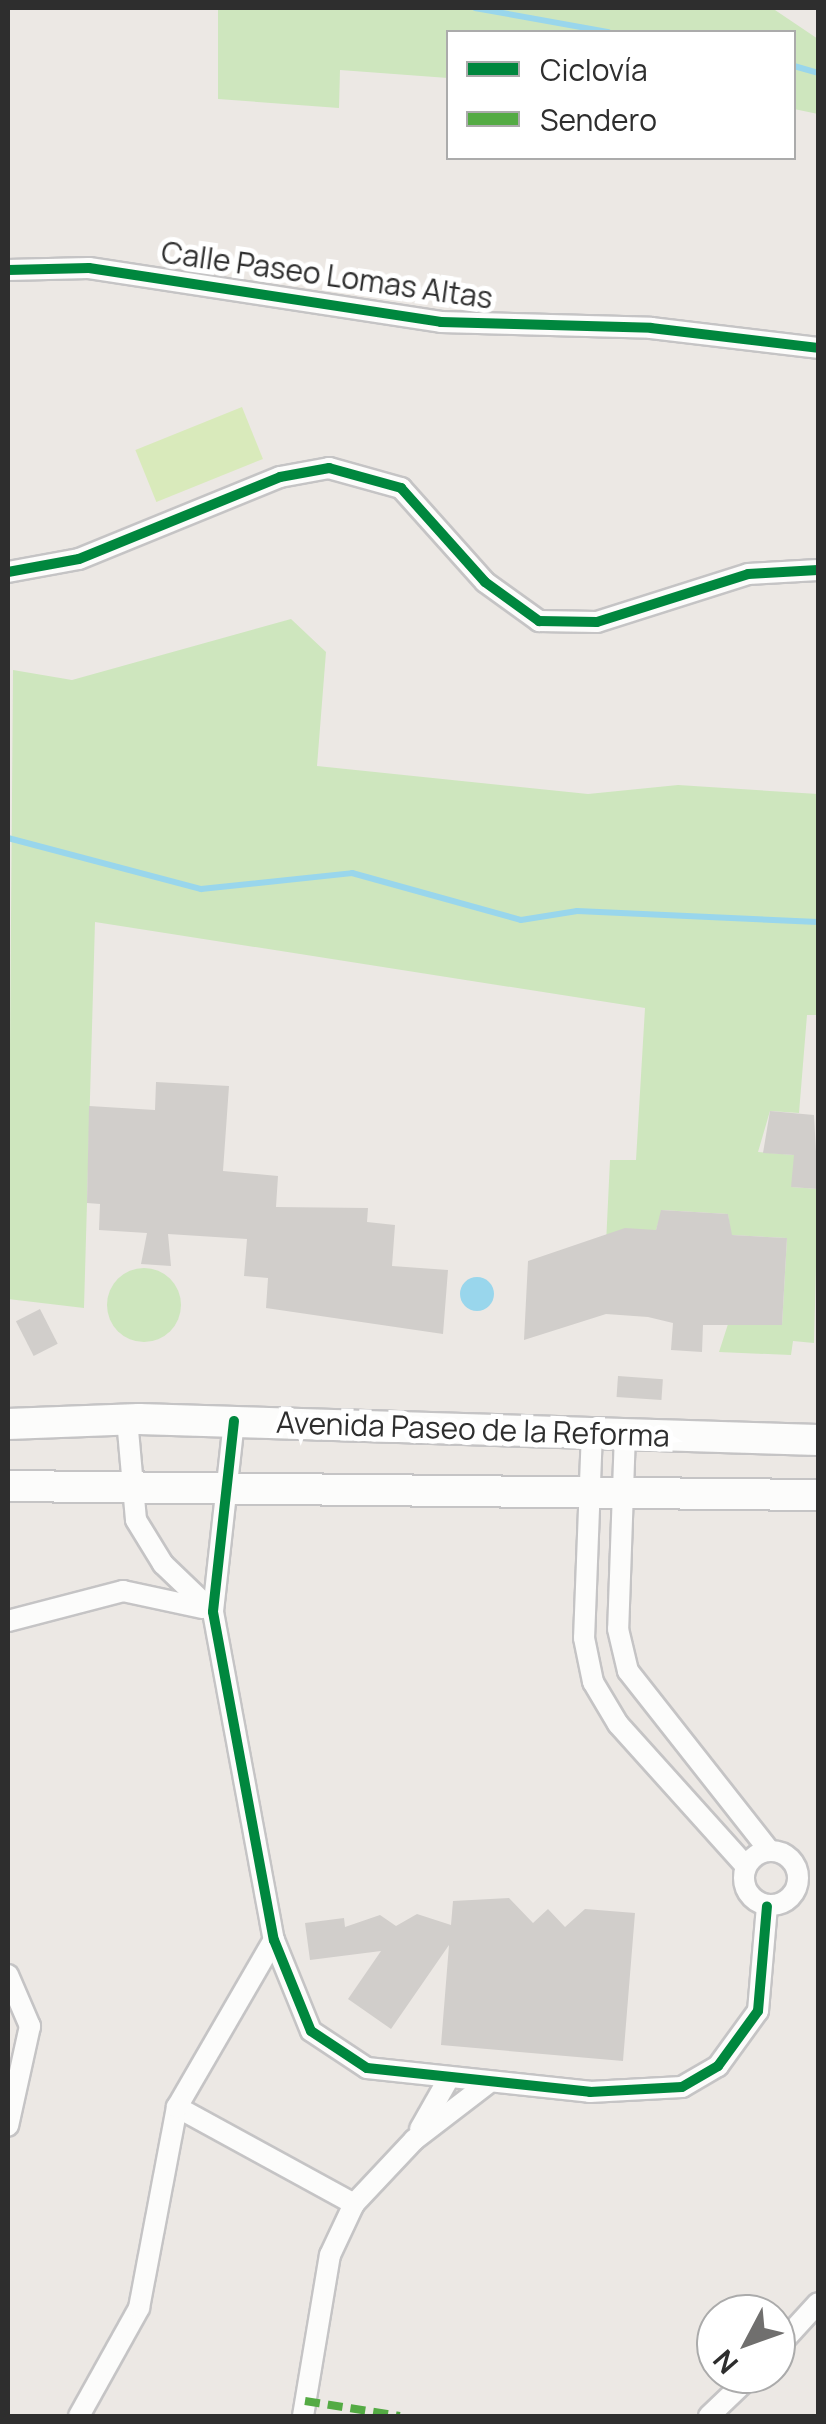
<!DOCTYPE html>
<html>
<head>
<meta charset="utf-8">
<style>
  body { margin:0 }
  #map { position:relative; width:826px; height:2424px; overflow:hidden; background:#ece8e4; font-family:Manrope,sans-serif }
  div>[style] { position:absolute }
  [style*='--x'] { left:calc(var(--x)*1px); top:calc(var(--y)*1px); width:calc(var(--w)*1px); rotate:calc(var(--a)*1deg) }
  .green>* { inset:0; background:#cee6be }
  .round { border-radius:50% }
  .pitch>* { inset:0; background:#d9eabb; transform-origin:0 0 }
  .water>* { inset:0; background:#99d6ec }
  .stream>* { height:6px; margin:-3px; padding:0 3px; transform-origin:3px; border-radius:3px; background:#99d6ec }
  .building>* { inset:0; background:#d1cecb; transform-origin:0 0 }
  .roads { filter:drop-shadow(2px 0 #c5c4c5) drop-shadow(-2px 0 #c5c4c5) drop-shadow(0 2px #c5c4c5) drop-shadow(0 -2px #c5c4c5) }
  .minor>* { height:20px; margin:-10px; padding:0 10px; transform-origin:10px; border-radius:10px; background:#fcfcfb }
  .minor>.ring { margin:-10px; padding:0; box-sizing:content-box; background:none; border:20px solid #fcfcfb; border-radius:50% }
  .secondary>* { height:30px; margin:-15px; padding:0 15px; transform-origin:15px; border-radius:15px; background:#fcfcfb }
  .quiet>* { height:8px; margin-top:-4px; transform-origin:0; background:repeating-linear-gradient(90deg,#54ab44 0 15px,transparent 0 23px) }
  .cycleway>* { height:10px; margin:-5px; padding:0 5px; transform-origin:5px; border-radius:5px; background:#00873e }
  span { translate:-50% -50%; white-space:nowrap; text-align:center; line-height:1.15; -webkit-text-stroke:10px #fff; paint-order:stroke }
  .street-label { font-size:30px; color:#2e2e2e }
  .frame { position:absolute; inset:0; border:10px solid #2e2e2e; pointer-events:none }
  .legend { position:absolute; left:446px; top:30px; width:350px; height:130px; box-sizing:border-box; background:#fff; border:2px solid #ababab; margin:0; padding:12px 18px; list-style:none; font-size:30px; color:#2e2e2e }
  .legend li { display:flex; align-items:center; gap:20px; height:50px }
  .legend b { width:50px; border:2px solid #ababab }
  .north { position:absolute; left:696px; top:2294px; width:100px; height:100px; box-sizing:border-box; background:#fff; border:2px solid #ababab; border-radius:50%; rotate:229deg; font-size:28px; font-weight:700; line-height:40px; text-align:center; color:#2e2e2e }
  .north::after { content:''; display:block; margin:auto; width:35px; height:45px; background:#706f6e; clip-path:polygon(50% 0,100% 100%,50% 72%,0 100%) }
</style>
</head>
<body>
<div id="map">
  <div class="green">
    <i style="clip-path:polygon(218px 8px,772px 8px,818px 39px,818px 114px,794px 109px,794px 32px,448px 32px,448px 78px,340px 70px,339px 108px,218px 99px)"></i>
    <i style="clip-path:polygon(291px 619px,326px 652px,317px 766px,588px 794px,678px 785px,818px 794px,818px 1015px,807px 1015px,799px 1113px,770px 1111px,758px 1152px,805px 1156px,791px 1187px,818px 1189px,814px 1343px,793px 1341px,791px 1355px,719px 1352px,729px 1321px,782px 1325px,787px 1238px,731px 1235px,728px 1214px,662px 1210px,656px 1230px,606px 1244px,610px 1160px,636px 1160px,645px 1008px,95px 922px,84px 1308px,8px 1299px,13px 670px,72px 680px)"></i>
    <i class="round" style="left:107px;top:1268px;width:74px;height:74px"></i>
  </div>
  <div class="pitch">
    <i style="left:242px;top:407px;width:56px;height:115px;rotate:68deg"></i>
  </div>
  <div class="water">
    <i class="round" style="left:460px;top:1277px;width:34px;height:34px"></i>
  </div>
  <div class="stream">
    <i style="--x:475;--y:8;--w:136;--a:10.2"></i>
    <i style="--x:794;--y:66;--w:25;--a:16"></i>
    <i style="--x:8;--y:838;--w:200;--a:14.8"></i>
    <i style="--x:201;--y:889;--w:152;--a:-6"></i>
    <i style="--x:352;--y:873;--w:175;--a:15.5"></i>
    <i style="--x:521;--y:920;--w:57;--a:-9.1"></i>
    <i style="--x:577;--y:911;--w:241;--a:2.6"></i>
  </div>
  <div class="building">
    <i style="clip-path:polygon(156px 1082px,229px 1086px,223px 1171px,278px 1176px,276px 1207px,368px 1208px,367px 1222px,395px 1225px,392px 1266px,448px 1270px,443px 1334px,266px 1308px,268px 1278px,244px 1276px,247px 1239px,168px 1234px,171px 1266px,141px 1264px,147px 1233px,99px 1230px,100px 1204px,87px 1203px,89px 1106px,155px 1110px)"></i>
    <i style="clip-path:polygon(770px 1111px,814px 1115px,818px 1189px,791px 1187px,794px 1155px,763px 1153px)"></i>
    <i style="clip-path:polygon(661px 1210px,728px 1214px,732px 1235px,787px 1238px,782px 1325px,703px 1325px,702px 1352px,671px 1350px,673px 1323px,648px 1317px,606px 1314px,524px 1340px,528px 1261px,625px 1228px,656px 1230px)"></i>
    <i style="left:40px;top:1309px;width:39px;height:27px;rotate:63deg"></i>
    <i style="left:618px;top:1376px;width:45px;height:21px;rotate:4deg"></i>
    <i style="clip-path:polygon(509px 1898px,533px 1923px,548px 1909px,565px 1927px,585px 1909px,635px 1913px,623px 2061px,441px 2045px,449px 1945px,391px 2029px,348px 1999px,381px 1951px,310px 1960px,305px 1923px,344px 1918px,345px 1927px,380px 1915px,396px 1926px,417px 1914px,451px 1925px,453px 1901px)"></i>
  </div>
  <div class="roads">
    <div class="minor">
      <i style="--x:8;--y:270;--w:81;--a:-1.4"></i>
      <i style="--x:89;--y:268;--w:356;--a:8.7"></i>
      <i style="--x:441;--y:322;--w:210;--a:1.6"></i>
      <i style="--x:651;--y:328;--w:168;--a:6.8"></i>
      <i style="--x:8;--y:572;--w:72;--a:-10.4"></i>
      <i style="--x:79;--y:559;--w:217;--a:-22.2"></i>
      <i style="--x:280;--y:477;--w:50;--a:-10.4"></i>
      <i style="--x:329;--y:468;--w:75;--a:15.5"></i>
      <i style="--x:401;--y:488;--w:126;--a:48.2"></i>
      <i style="--x:485;--y:582;--w:67;--a:35.8"></i>
      <i style="--x:539;--y:621;--w:58;--a:1"></i>
      <i style="--x:597;--y:622;--w:158;--a:-17.6"></i>
      <i style="--x:748;--y:574;--w:70;--a:-3.3"></i>
      <i style="--x:127;--y:1419;--w:101;--a:84.9"></i>
      <i style="--x:136;--y:1520;--w:52;--a:58.5"></i>
      <i style="--x:163;--y:1564;--w:69;--a:43.8"></i>
      <i style="--x:234;--y:1421;--w:192;--a:96.3"></i>
      <i style="--x:213;--y:1612;--w:334;--a:79.5"></i>
      <i style="--x:274;--y:1940;--w:98;--a:67.9"></i>
      <i style="--x:311;--y:2031;--w:67;--a:33.5"></i>
      <i style="--x:367;--y:2068;--w:224;--a:6.1"></i>
      <i style="--x:590;--y:2092;--w:92;--a:-3.1"></i>
      <i style="--x:682;--y:2087;--w:42;--a:-30.3"></i>
      <i style="--x:718;--y:2066;--w:68;--a:-54"></i>
      <i style="--x:758;--y:2011;--w:105;--a:-85.1"></i>
      <i style="--x:592;--y:1431;--w:207;--a:92.2"></i>
      <i style="--x:584;--y:1638;--w:45;--a:78.4"></i>
      <i style="--x:593;--y:1682;--w:49;--a:59.2"></i>
      <i style="--x:618;--y:1724;--w:191;--a:48"></i>
      <i style="--x:625;--y:1433;--w:196;--a:92"></i>
      <i style="--x:618;--y:1629;--w:43;--a:76.6"></i>
      <i style="--x:628;--y:1671;--w:228;--a:51.8"></i>
      <i style="--x:8;--y:1621;--w:119;--a:-14.6"></i>
      <i style="--x:123;--y:1591;--w:81;--a:12.1"></i>
      <i class="ring" style="left:744px;top:1851px;width:34px;height:34px"></i>
      <i style="--x:8;--y:1975;--w:56;--a:66.7"></i>
      <i style="--x:30;--y:2026;--w:102;--a:102.4"></i>
      <i style="--x:177;--y:2107;--w:202;--a:28.7"></i>
      <i style="--x:420;--y:2129;--w:59;--a:-60.4"></i>
      <i style="--x:776;--y:2349;--w:62;--a:-47.6"></i>
      <i style="--x:79;--y:2416;--w:124;--a:-60.9"></i>
      <i style="--x:139;--y:2308;--w:205;--a:-79.3"></i>
      <i style="--x:177;--y:2107;--w:193;--a:-59.9"></i>
      <i style="--x:303;--y:2416;--w:163;--a:-80.5"></i>
      <i style="--x:330;--y:2255;--w:56;--a:-64.8"></i>
      <i style="--x:354;--y:2204;--w:88;--a:-46.8"></i>
      <i style="--x:414;--y:2140;--w:92;--a:-37.5"></i>
      <i style="--x:709;--y:2416;--w:61;--a:-43.7"></i>
    </div>
    <div class="secondary">
      <i style="--x:8;--y:1424;--w:131;--a:-2.2"></i>
      <i style="--x:139;--y:1419;--w:679;--a:1.77"></i>
      <i style="--x:8;--y:1486;--w:810;--a:0.64"></i>
    </div>
  </div>
  <div class="quiet">
    <i style="--x:305;--y:2401;--w:96;--a:9"></i>
  </div>
  <div class="cycleway">
    <i style="--x:8;--y:270;--w:81;--a:-1.4"></i>
    <i style="--x:89;--y:268;--w:356;--a:8.7"></i>
    <i style="--x:441;--y:322;--w:210;--a:1.6"></i>
    <i style="--x:651;--y:328;--w:168;--a:6.8"></i>
    <i style="--x:8;--y:572;--w:72;--a:-10.4"></i>
    <i style="--x:79;--y:559;--w:217;--a:-22.2"></i>
    <i style="--x:280;--y:477;--w:50;--a:-10.4"></i>
    <i style="--x:329;--y:468;--w:75;--a:15.5"></i>
    <i style="--x:401;--y:488;--w:126;--a:48.2"></i>
    <i style="--x:485;--y:582;--w:67;--a:35.8"></i>
    <i style="--x:539;--y:621;--w:58;--a:1"></i>
    <i style="--x:597;--y:622;--w:158;--a:-17.6"></i>
    <i style="--x:748;--y:574;--w:70;--a:-3.3"></i>
    <i style="--x:234;--y:1421;--w:192;--a:96.3"></i>
    <i style="--x:213;--y:1612;--w:334;--a:79.5"></i>
    <i style="--x:274;--y:1940;--w:98;--a:67.9"></i>
    <i style="--x:311;--y:2031;--w:67;--a:33.5"></i>
    <i style="--x:367;--y:2068;--w:224;--a:6.1"></i>
    <i style="--x:590;--y:2092;--w:92;--a:-3.1"></i>
    <i style="--x:682;--y:2087;--w:42;--a:-30.3"></i>
    <i style="--x:718;--y:2066;--w:68;--a:-54"></i>
    <i style="--x:758;--y:2011;--w:105;--a:-85.1"></i>
  </div>
  <div class="street-label">
    <span style="left:327px;top:275px;rotate:8deg">Calle Paseo Lomas Altas</span>
    <span style="left:473px;top:1429px;rotate:2deg">Avenida Paseo de la Reforma</span>
  </div>
  <div class="frame"></div>
  <ul class="legend">
  <li><b style="height:12px;background:#00873e"></b>Ciclovía</li>
  <li><b style="height:12px;background:#54ab44"></b>Sendero</li>
  </ul>
  <div class="north">N</div>
</div>
</body>
</html>
